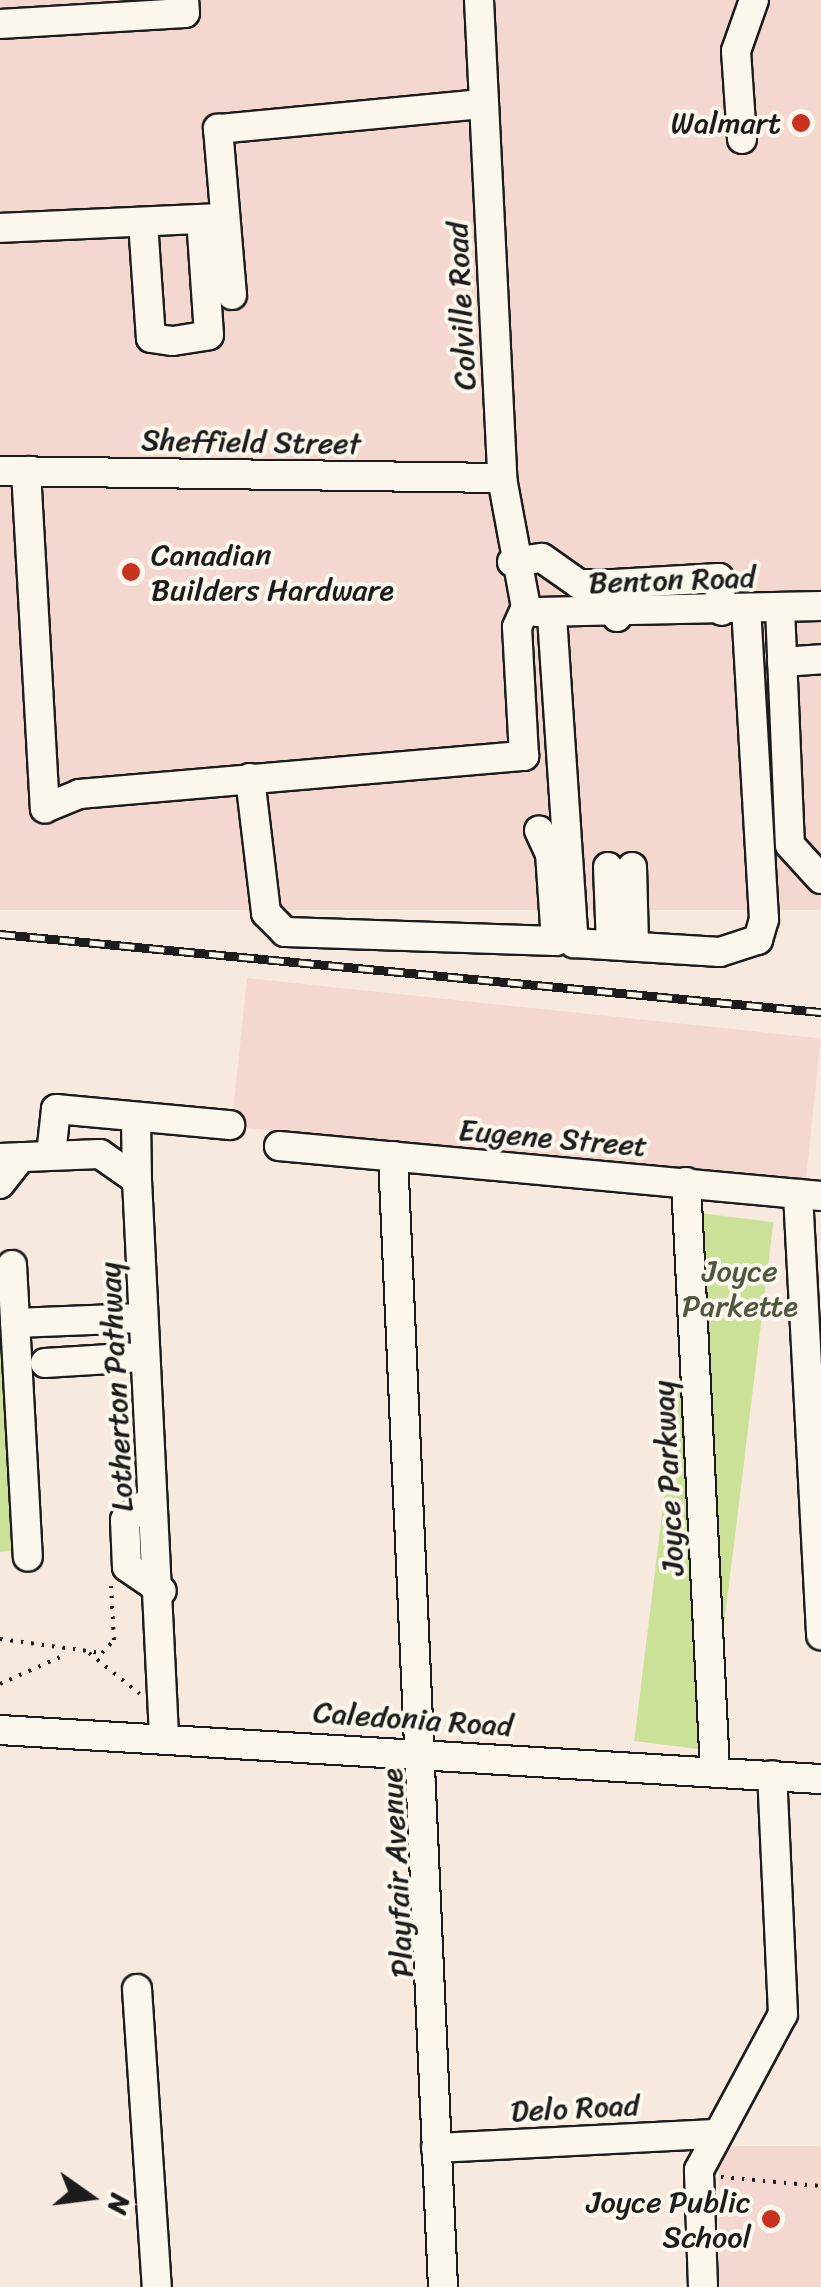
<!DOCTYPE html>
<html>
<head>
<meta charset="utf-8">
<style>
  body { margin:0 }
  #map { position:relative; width:821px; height:2287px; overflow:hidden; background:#f8e9df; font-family:Sriracha,sans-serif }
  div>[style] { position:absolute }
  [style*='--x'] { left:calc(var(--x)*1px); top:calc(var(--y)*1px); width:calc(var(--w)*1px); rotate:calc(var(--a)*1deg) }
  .built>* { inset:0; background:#f4d8d0; transform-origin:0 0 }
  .green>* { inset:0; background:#cae197; transform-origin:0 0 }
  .path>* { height:4px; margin-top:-2px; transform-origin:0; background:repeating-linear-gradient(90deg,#1c1c1c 0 2.5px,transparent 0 10.5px) }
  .roads { filter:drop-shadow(2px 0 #1c1c1c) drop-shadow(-2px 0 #1c1c1c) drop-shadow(0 2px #1c1c1c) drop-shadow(0 -2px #1c1c1c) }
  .minor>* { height:28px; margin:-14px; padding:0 14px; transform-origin:14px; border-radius:14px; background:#fbf7ec }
  .rail>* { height:9px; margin-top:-4.5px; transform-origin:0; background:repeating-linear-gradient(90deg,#fbf7ec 0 15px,#1c1c1c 0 30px); box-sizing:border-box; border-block:2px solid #1c1c1c }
  .dots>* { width:28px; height:28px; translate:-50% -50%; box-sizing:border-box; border:5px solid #fbf7ec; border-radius:50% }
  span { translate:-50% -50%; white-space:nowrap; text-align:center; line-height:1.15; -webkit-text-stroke:8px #fbf7ec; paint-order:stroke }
  .poi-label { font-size:30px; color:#1c1c1c }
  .right { translate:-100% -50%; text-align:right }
  .left { translate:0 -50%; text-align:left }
  .street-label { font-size:30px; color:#1c1c1c }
  .park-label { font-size:30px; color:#505741 }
  .north { position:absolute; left:40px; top:2147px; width:100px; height:100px; -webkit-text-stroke:8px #fbf7ec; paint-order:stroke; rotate:104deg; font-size:28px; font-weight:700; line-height:40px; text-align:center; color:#1c1c1c }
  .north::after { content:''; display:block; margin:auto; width:35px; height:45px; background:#1c1c1c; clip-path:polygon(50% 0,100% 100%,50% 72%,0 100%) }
</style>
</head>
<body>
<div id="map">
  <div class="built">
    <i style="left:0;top:0;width:821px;height:910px"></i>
    <i style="left:247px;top:978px;width:577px;height:149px;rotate:6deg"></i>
    <i style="left:821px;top:2146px;width:141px;height:102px;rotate:90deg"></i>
  </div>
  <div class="green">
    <i style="left:699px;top:1213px;width:75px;height:532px;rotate:7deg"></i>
    <i style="clip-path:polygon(0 1275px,15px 1551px,0 1552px)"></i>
  </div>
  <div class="path">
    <i style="--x:0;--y:1639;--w:103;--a:7.8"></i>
    <i style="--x:102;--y:1653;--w:18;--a:-47"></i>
    <i style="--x:114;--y:1640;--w:54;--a:-93.2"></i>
    <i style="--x:89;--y:1653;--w:65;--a:38.8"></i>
    <i style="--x:0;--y:1684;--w:73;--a:-24.1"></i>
    <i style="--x:721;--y:2177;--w:100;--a:5.1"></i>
  </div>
  <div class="roads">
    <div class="minor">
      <i style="--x:479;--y:0;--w:479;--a:87.2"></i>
      <i style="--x:502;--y:478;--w:131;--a:79.5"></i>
      <i style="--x:0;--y:24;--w:185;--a:-3.4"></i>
      <i style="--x:185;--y:13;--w:13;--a:-94"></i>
      <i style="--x:742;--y:139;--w:88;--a:-93.9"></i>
      <i style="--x:736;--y:51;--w:54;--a:-70.6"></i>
      <i style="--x:143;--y:222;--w:116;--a:86.1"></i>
      <i style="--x:151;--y:338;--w:22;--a:8"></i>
      <i style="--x:173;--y:341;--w:36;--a:-9"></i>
      <i style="--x:209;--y:335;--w:116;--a:-93.9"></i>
      <i style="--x:0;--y:228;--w:218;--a:-2.6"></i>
      <i style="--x:232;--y:295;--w:167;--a:-94.8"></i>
      <i style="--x:218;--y:129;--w:267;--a:-5.4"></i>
      <i style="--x:0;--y:471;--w:502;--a:0.8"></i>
      <i style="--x:26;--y:471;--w:338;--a:86.8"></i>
      <i style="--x:45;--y:808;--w:37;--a:-22"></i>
      <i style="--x:79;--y:794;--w:447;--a:-4.9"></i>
      <i style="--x:524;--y:756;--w:129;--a:-93.1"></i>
      <i style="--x:517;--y:627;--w:22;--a:-66"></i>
      <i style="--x:512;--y:562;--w:30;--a:-8"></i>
      <i style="--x:542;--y:558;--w:45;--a:35.1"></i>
      <i style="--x:579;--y:584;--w:35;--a:0"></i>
      <i style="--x:780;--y:608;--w:237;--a:87.6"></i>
      <i style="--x:790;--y:845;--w:46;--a:47.6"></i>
      <i style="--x:537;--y:612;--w:284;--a:-1.2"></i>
      <i style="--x:552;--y:616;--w:328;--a:86.2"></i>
      <i style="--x:574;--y:943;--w:146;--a:3.5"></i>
      <i style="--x:720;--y:952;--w:40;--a:-18"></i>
      <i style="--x:758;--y:940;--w:22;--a:-74"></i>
      <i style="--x:764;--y:919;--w:310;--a:-93.3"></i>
      <i style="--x:617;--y:617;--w:33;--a:-95"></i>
      <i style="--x:614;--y:584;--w:105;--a:-3.3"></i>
      <i style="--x:719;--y:578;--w:33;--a:85"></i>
      <i style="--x:782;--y:662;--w:39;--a:-4"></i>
      <i style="--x:250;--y:778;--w:136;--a:83.2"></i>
      <i style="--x:266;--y:913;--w:27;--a:45"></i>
      <i style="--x:285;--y:932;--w:271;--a:1.9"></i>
      <i style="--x:556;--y:941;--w:87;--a:-93.9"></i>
      <i style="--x:550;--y:854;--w:26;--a:-115"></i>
      <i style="--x:608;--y:867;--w:77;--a:87.8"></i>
      <i style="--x:632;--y:867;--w:78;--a:88.5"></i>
      <i style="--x:136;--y:1119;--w:61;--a:89.1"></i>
      <i style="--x:279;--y:1146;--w:544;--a:5.27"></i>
      <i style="--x:51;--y:1155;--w:46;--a:-83.8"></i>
      <i style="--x:56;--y:1109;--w:175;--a:5.3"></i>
      <i style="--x:393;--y:1156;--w:1132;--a:87.47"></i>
      <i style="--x:0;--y:1158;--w:100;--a:-2.3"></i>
      <i style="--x:100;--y:1154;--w:45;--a:35.1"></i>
      <i style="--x:137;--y:1180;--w:558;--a:87.22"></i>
      <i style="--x:686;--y:1182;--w:590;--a:87.18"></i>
      <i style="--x:0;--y:1184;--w:34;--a:-52"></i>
      <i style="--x:798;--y:1194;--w:442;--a:87"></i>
      <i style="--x:12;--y:1265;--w:292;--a:86.9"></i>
      <i style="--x:15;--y:1323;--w:127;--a:-2.3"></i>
      <i style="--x:45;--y:1363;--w:97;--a:-3.5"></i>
      <i style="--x:151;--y:1500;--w:33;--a:142"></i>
      <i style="--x:125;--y:1520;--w:47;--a:87.6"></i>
      <i style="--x:127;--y:1567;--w:42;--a:34.4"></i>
      <i style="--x:0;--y:1730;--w:822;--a:3.42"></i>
      <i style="--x:137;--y:1989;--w:299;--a:86.2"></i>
      <i style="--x:436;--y:2148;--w:280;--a:-2.9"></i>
      <i style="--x:703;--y:2287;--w:117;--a:-92"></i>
      <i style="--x:699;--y:2170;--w:177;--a:-61.7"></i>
      <i style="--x:783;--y:2014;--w:239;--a:-92.6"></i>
    </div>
  </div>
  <div class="rail">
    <i style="--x:0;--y:934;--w:825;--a:5.43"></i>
  </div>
  <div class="dots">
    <i style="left:801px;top:123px;background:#c8321e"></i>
    <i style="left:131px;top:572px;background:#c8321e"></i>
    <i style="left:771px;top:2219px;background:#c8321e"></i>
  </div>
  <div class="poi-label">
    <span class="right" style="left:781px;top:123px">Walmart</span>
    <span class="left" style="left:151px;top:572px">Canadian<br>Builders Hardware</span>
    <span class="right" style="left:751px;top:2219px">Joyce Public<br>School</span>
  </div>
  <div class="street-label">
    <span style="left:461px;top:306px;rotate:-93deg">Colville Road</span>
    <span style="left:251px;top:442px;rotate:1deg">Sheffield Street</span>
    <span style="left:672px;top:580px;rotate:-2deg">Benton Road</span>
    <span style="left:553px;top:1138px;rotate:5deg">Eugene Street</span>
    <span style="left:116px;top:1387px;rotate:-93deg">Lotherton Pathway</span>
    <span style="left:668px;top:1478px;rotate:-93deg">Joyce Parkway</span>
    <span style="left:413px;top:1719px;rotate:4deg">Caledonia Road</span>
    <span style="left:397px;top:1873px;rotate:-93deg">Playfair Avenue</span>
    <span style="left:575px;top:2108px;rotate:-3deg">Delo Road</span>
  </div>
  <div class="park-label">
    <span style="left:740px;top:1288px">Joyce<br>Parkette</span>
  </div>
  <div class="north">N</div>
</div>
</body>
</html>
